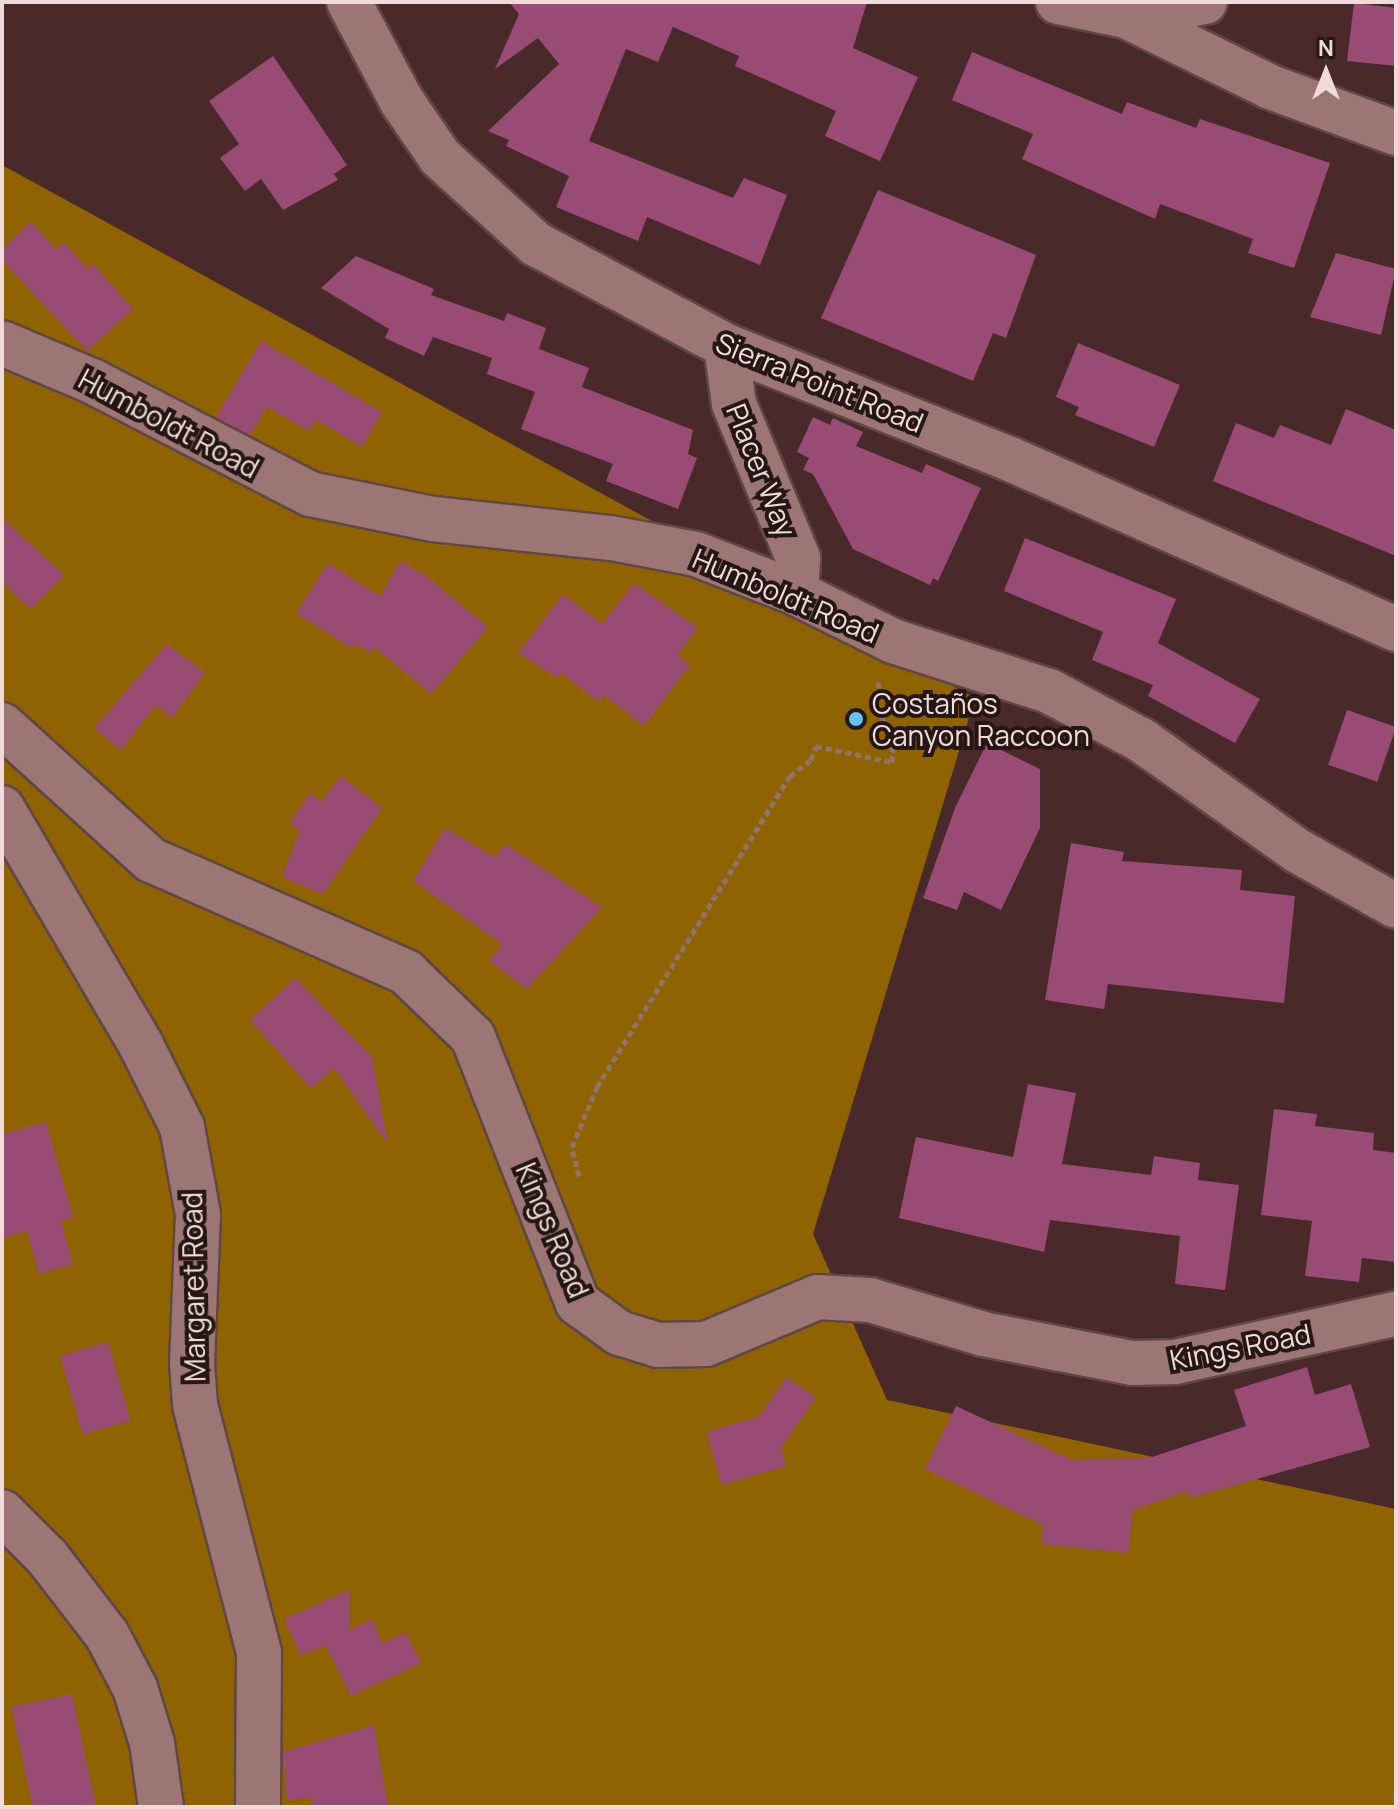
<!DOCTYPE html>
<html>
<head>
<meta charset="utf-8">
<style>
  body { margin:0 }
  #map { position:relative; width:1398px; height:1809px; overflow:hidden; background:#4a292a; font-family:Manrope,sans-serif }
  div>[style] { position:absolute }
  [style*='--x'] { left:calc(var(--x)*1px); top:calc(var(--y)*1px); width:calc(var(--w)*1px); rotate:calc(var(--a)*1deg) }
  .forest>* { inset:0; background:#8f6400 }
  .building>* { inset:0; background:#984c73; transform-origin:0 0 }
  .path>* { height:5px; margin-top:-2.5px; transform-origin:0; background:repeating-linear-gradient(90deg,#8f7373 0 6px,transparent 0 10px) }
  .roads { filter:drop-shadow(2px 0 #614646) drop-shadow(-2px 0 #614646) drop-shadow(0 2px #614646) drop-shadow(0 -2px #614646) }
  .minor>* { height:44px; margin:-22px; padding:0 22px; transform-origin:22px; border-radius:22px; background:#9c7575 }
  .tertiary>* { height:44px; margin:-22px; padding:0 22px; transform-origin:22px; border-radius:22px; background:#9c7575 }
  .dots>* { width:22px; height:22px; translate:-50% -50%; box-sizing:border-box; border:4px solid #261717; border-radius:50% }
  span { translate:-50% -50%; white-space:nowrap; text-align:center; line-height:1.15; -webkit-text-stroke:8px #261717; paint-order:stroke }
  .street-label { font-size:28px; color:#f1dbda }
  .poi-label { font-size:28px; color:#f1dbda }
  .left { translate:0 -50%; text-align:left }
  .frame { position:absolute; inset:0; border:4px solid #f1dbda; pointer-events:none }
  .north { position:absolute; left:1286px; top:32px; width:80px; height:80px; -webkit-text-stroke:6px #261717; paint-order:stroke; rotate:0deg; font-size:22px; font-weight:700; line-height:32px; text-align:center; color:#f1dbda }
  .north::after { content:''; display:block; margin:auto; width:28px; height:36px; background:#f1dbda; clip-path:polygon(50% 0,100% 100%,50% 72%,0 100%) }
</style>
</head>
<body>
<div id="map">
  <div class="forest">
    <i style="clip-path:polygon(2px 165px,975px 698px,813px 1234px,887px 1400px,1396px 1509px,1396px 1807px,2px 1807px)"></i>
  </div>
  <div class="building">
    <i style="clip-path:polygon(509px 2px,867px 2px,853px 48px,918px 77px,880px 161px,825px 136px,836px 111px,735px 66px,739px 56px,673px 27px,658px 62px,626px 49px,589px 141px,733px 198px,744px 178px,787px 195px,760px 265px,647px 217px,638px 241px,556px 207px,569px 176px,506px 146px,509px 140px,488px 131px,559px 64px,538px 38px,495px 69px,519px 14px)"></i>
    <i style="clip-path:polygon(1354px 3px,1396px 8px,1396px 66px,1347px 61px)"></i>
    <i style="clip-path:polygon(972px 52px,1122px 114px,1127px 102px,1196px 128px,1200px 119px,1330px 163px,1294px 268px,1248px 253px,1253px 239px,1160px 204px,1155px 219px,1022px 159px,1033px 134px,952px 100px)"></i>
    <i style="clip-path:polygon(273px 56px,347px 165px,334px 174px,338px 180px,283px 210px,261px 179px,245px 191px,220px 158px,239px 144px,209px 101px)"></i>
    <i style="clip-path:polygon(878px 190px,1036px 255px,1006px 338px,993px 333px,973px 381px,821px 318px)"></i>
    <i style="clip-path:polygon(31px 222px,56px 249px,64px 242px,88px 269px,93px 264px,133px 309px,87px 351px,2px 260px,2px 249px)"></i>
    <i style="clip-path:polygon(1336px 253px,1396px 269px,1381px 335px,1310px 317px)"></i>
    <i style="clip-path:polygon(356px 256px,434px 289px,431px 295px,504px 321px,507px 313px,546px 328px,539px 349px,589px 368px,582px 387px,693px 430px,688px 454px,697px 458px,678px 509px,606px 481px,613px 464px,521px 429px,535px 392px,487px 374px,492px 358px,433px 337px,424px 356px,385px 338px,389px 329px,321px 288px)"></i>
    <i style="clip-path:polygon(261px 341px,382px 412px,362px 447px,316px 420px,309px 431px,267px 407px,250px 435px,216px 417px)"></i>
    <i style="clip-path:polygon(1078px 343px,1180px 385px,1154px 447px,1075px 415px,1079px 407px,1056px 397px)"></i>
    <i style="clip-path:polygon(1346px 409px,1396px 430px,1396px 556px,1213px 481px,1236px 423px,1274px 438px,1280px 425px,1331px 445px)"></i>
    <i style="clip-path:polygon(813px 417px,830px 425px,833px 418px,863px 432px,856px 446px,922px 473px,926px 464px,981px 488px,938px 581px,933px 578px,930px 585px,853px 549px,813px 474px,803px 470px,809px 458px,797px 452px)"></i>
    <i style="clip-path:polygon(2px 518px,64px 575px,31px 609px,2px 582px)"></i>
    <i style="clip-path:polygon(1025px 538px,1176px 599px,1158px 643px,1260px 699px,1235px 743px,1148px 696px,1153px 685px,1092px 660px,1103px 632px,1004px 591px)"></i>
    <i style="clip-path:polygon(400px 561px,425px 575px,488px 627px,431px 694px,374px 647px,370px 653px,356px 644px,353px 649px,296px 613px,328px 563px,380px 596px)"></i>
    <i style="clip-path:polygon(634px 583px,698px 628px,677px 655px,690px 665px,644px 726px,604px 695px,599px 702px,561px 673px,557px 678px,518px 653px,563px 594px,602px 624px)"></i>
    <i style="clip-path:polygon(167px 644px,205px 673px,172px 718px,156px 705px,121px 750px,94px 728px)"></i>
    <i style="left:1347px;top:710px;width:52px;height:58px;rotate:19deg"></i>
    <i style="clip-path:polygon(987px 743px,1040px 769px,1040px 828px,1001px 910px,964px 892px,957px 910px,923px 898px,955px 808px)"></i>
    <i style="clip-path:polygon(341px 776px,382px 808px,323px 894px,282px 877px,300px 831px,289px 823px,310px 793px,321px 801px)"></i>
    <i style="clip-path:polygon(445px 828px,495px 857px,505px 844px,602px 907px,527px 989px,489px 961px,502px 944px,413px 881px)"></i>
    <i style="clip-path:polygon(1071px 843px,1124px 852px,1122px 861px,1242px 870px,1240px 890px,1295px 896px,1284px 1003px,1108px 984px,1104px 1009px,1045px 1000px)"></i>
    <i style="clip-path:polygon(295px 978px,372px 1057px,388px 1144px,334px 1068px,311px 1089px,250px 1020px)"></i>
    <i style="clip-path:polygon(1028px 1084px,1076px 1093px,1062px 1164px,1151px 1175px,1154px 1156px,1200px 1163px,1198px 1180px,1239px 1185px,1225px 1290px,1175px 1284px,1180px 1236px,1050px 1220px,1044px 1252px,899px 1218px,916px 1137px,1013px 1157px)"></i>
    <i style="clip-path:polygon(1274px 1109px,1317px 1114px,1315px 1126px,1374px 1133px,1373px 1150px,1396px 1153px,1396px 1262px,1362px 1258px,1359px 1282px,1305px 1276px,1312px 1221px,1261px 1215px)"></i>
    <i style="clip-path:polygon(46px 1122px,73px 1217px,61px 1221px,73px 1264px,39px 1274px,27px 1231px,2px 1238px,2px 1134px)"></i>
    <i style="left:108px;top:1342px;width:82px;height:50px;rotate:74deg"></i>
    <i style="clip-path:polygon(1307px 1367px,1315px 1395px,1351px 1384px,1370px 1447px,1190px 1498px,1187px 1491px,1133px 1510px,1128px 1553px,1041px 1544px,1043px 1525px,925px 1469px,956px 1406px,1070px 1459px,1149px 1458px,1246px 1426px,1234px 1390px)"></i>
    <i style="clip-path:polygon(786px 1377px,816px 1397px,781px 1448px,786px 1466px,722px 1485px,706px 1432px,760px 1416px)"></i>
    <i style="clip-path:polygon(349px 1590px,349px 1630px,372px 1619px,382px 1643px,406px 1632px,421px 1663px,351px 1696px,325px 1645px,301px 1656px,284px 1619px)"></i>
    <i style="left:72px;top:1694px;width:115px;height:62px;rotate:78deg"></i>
    <i style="clip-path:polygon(374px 1725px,388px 1807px,311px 1807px,311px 1797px,287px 1800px,283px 1752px)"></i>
  </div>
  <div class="path">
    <i style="--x:579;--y:1176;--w:30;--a:-104"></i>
    <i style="--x:572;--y:1147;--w:65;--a:-67.4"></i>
    <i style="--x:597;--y:1087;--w:366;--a:-58.2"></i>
    <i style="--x:790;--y:776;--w:26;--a:-37"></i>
    <i style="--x:811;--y:760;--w:15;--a:-70"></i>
    <i style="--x:816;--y:746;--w:78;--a:11.9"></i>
    <i style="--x:892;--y:762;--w:13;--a:-86"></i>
    <i style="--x:893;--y:749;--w:55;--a:-109.1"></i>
    <i style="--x:875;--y:697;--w:15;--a:-74"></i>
  </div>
  <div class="roads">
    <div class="minor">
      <i style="--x:349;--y:2;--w:111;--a:62"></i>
      <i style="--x:401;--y:100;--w:69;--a:55.6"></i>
      <i style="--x:440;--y:157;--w:130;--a:42.2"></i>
      <i style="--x:536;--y:244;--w:216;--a:28.2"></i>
      <i style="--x:726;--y:346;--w:306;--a:21.7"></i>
      <i style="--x:1010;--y:459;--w:422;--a:23.8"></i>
      <i style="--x:1126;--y:16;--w:161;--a:26.2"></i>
      <i style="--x:1270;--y:87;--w:134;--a:20.1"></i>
      <i style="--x:2;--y:343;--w:98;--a:22.9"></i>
      <i style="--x:92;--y:381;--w:246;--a:27.4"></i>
      <i style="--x:310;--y:494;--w:126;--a:11.5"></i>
      <i style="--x:433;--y:519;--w:179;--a:6.1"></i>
      <i style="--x:611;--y:538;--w:86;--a:10.7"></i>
      <i style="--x:696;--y:554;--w:107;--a:21.3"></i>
      <i style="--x:796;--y:593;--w:108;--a:26.3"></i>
      <i style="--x:893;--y:641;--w:164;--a:17.8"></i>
      <i style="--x:1049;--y:691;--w:104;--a:28"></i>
      <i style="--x:1141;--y:740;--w:192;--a:35.3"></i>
      <i style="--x:1298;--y:851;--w:112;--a:29.3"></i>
      <i style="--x:726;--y:346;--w:59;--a:82.1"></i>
      <i style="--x:734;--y:404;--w:167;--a:67.4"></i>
      <i style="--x:798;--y:558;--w:35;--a:93"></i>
      <i style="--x:2;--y:725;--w:201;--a:42.2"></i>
      <i style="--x:151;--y:860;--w:279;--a:23.7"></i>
      <i style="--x:406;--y:972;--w:93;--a:44.1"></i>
      <i style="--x:473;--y:1037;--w:286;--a:68.5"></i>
      <i style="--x:578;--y:1303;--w:51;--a:36.2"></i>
      <i style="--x:619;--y:1333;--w:41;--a:17.1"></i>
      <i style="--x:658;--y:1345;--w:48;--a:-1.2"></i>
      <i style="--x:706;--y:1344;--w:121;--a:-22.8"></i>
      <i style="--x:818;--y:1297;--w:52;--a:3.3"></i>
      <i style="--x:870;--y:1300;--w:118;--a:16.7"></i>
      <i style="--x:983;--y:1334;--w:152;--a:11"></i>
      <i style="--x:1132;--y:1363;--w:43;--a:-1.3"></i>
      <i style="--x:1175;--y:1362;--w:226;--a:-12.3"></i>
      <i style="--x:2;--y:808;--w:275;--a:59.6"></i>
      <i style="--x:141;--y:1045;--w:92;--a:63.4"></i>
      <i style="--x:182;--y:1127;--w:88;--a:79.6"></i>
      <i style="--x:198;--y:1214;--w:149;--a:92.3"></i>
      <i style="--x:192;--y:1363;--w:42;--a:85.9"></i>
      <i style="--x:195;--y:1405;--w:256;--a:75.5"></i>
      <i style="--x:259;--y:1653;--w:154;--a:90.4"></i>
      <i style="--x:2;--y:1512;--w:64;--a:45"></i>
      <i style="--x:47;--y:1557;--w:98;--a:52.4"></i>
      <i style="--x:107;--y:1635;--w:60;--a:62.2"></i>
      <i style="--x:135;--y:1688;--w:58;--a:72.8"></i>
      <i style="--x:152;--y:1743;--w:65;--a:82"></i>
    </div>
    <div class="tertiary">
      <i style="--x:1058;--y:2;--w:69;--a:11.6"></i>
      <i style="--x:1126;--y:16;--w:80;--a:-10"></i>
    </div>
  </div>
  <div class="dots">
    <i style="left:856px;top:719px;background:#65c5ef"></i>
  </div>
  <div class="street-label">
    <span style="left:820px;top:382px;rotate:22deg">Sierra Point Road</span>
    <span style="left:169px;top:423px;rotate:28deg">Humboldt Road</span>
    <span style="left:762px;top:470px;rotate:68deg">Placer Way</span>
    <span style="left:786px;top:595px;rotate:23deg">Humboldt Road</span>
    <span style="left:553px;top:1230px;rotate:67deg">Kings Road</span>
    <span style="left:193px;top:1287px;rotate:-91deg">Margaret Road</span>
    <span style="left:1240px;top:1346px;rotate:-11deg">Kings Road</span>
  </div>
  <div class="poi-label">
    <span class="left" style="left:872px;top:719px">Costaños<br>Canyon Raccoon</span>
  </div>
  <div class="frame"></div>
  <div class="north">N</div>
</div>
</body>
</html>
